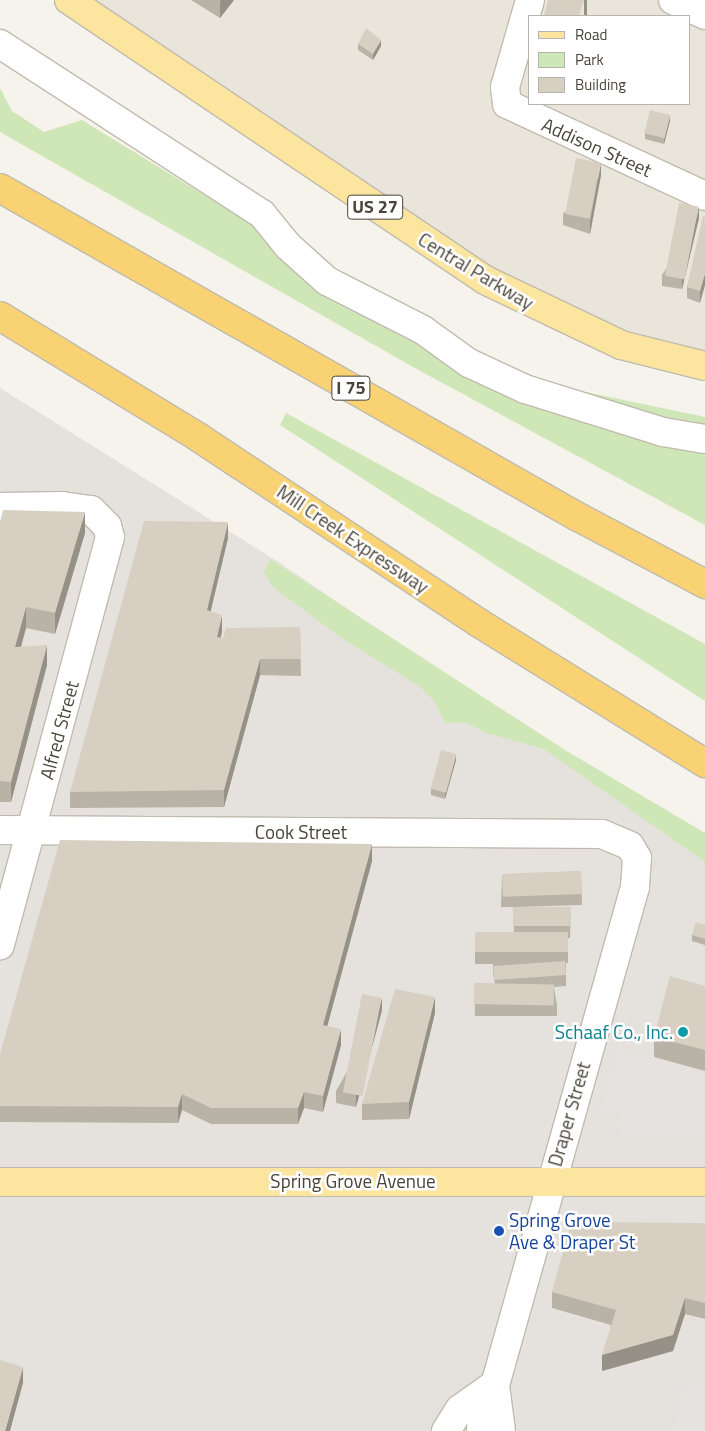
<!DOCTYPE html>
<html>
<head>
<meta charset="utf-8">
<style>
  body { margin:0 }
  #map { position:relative; width:705px; height:1431px; overflow:hidden; background:#f5f3ec; font-family:"Titillium Web",sans-serif }
  div>[style] { position:absolute }
  [style*='--x'] { left:calc(var(--x)*1px); top:calc(var(--y)*1px); width:calc(var(--w)*1px); rotate:calc(var(--a)*1deg) }
  .residential>* { inset:0; background:#e9e5da }
  .industrial>* { inset:0; background:#e5e2dd }
  .green>* { inset:0; background:#cfe7b7 }
  .parking>* { inset:0; background:#e4e3e0 }
  .roads { filter:drop-shadow(1px 0 #c1bbae) drop-shadow(-1px 0 #c1bbae) drop-shadow(0 1px #c1bbae) drop-shadow(0 -1px #c1bbae) }
  .minor>* { height:28px; margin:-14px; padding:0 14px; transform-origin:14px; border-radius:14px; background:#fff }
  .major>* { height:28px; margin:-14px; padding:0 14px; transform-origin:14px; border-radius:14px; background:#fbe59f }
  .highway>* { height:28px; margin:-14px; padding:0 14px; transform-origin:14px; border-radius:14px; background:#f9d373 }
  .wall>* { inset:0; background:#b9b2a6 }
  .shaded-wall>* { inset:0; background:#969187; transform-origin:0 0 }
  .building>* { inset:0; background:#d7cfc1; transform-origin:0 0 }
  .dots>* { width:14px; height:14px; translate:-50% -50%; box-sizing:border-box; border:2px solid #fff; border-radius:50% }
  span { translate:-50% -50%; white-space:nowrap; text-align:center; line-height:1.15; -webkit-text-stroke:5px #fff; paint-order:stroke }
  .shield-label span { padding:1px 4px; background:#fff; border:1px solid; border-radius:4px; -webkit-text-stroke-width:0 }
  .shield-label { font-size:18px; color:#4a4439; font-weight:700 }
  .street-label { font-size:19px; color:#4a4439 }
  .culture-label { font-size:19px; color:#0d838f }
  .right { translate:-100% -50%; text-align:right }
  .transit-label { font-size:19px; color:#164399 }
  .left { translate:0 -50%; text-align:left }
  .legend { position:absolute; left:528px; top:15px; width:162px; height:90px; box-sizing:border-box; background:#fff; border:1px solid #b7b4b0; margin:0; padding:6px 9px; list-style:none; font-size:15px; color:#4a4439 }
  .legend li { display:flex; align-items:center; gap:10px; height:25px }
  .legend b { width:25px; border:1px solid #b7b4b0 }
</style>
</head>
<body>
<div id="map">
  <div class="residential">
    <i style="clip-path:polygon(evenodd,85px 0,705px 0,705px 366px,557px 318px,85px 0,529px 16px,689px 16px,689px 104px,529px 104px,529px 16px)"></i>
  </div>
  <div class="industrial">
    <i style="clip-path:polygon(0 388px,280px 563px,625px 797px,705px 841px,705px 1431px,0 1431px)"></i>
  </div>
  <div class="green">
    <i style="clip-path:polygon(0 88px,12px 111px,44px 132px,82px 120px,467px 356px,576px 390px,705px 417px,705px 525px,413px 367px,0 132px)"></i>
    <i style="clip-path:polygon(286px 413px,705px 644px,705px 701px,280px 425px)"></i>
    <i style="clip-path:polygon(270px 559px,565px 750px,705px 833px,705px 862px,544px 749px,486px 733px,467px 723px,445px 723px,435px 702px,419px 686px,343px 639px,273px 587px,264px 572px)"></i>
  </div>
  <div class="parking">
    <i style="clip-path:polygon(618px 1050px,705px 1074px,705px 1133px,620px 1133px,621px 1110px,602px 1110px)"></i>
    <i style="clip-path:polygon(687px 1384px,705px 1388px,705px 1431px,674px 1431px)"></i>
  </div>
  <div class="roads">
    <div class="minor">
      <i style="--x:530;--y:0;--w:91;--a:106"></i>
      <i style="--x:505;--y:87;--w:17;--a:83"></i>
      <i style="--x:507;--y:104;--w:218;--a:24.9"></i>
      <i style="--x:673;--y:0;--w:35;--a:25"></i>
      <i style="--x:0;--y:44;--w:312;--a:33"></i>
      <i style="--x:262;--y:214;--w:41;--a:50.9"></i>
      <i style="--x:288;--y:246;--w:52;--a:41.9"></i>
      <i style="--x:327;--y:281;--w:108;--a:27"></i>
      <i style="--x:423;--y:330;--w:57;--a:35.7"></i>
      <i style="--x:469;--y:363;--w:62;--a:24.9"></i>
      <i style="--x:525;--y:389;--w:145;--a:17.3"></i>
      <i style="--x:663;--y:432;--w:43;--a:9.5"></i>
      <i style="--x:0;--y:507;--w:62;--a:-0.9"></i>
      <i style="--x:62;--y:506;--w:29;--a:8"></i>
      <i style="--x:91;--y:510;--w:23;--a:45"></i>
      <i style="--x:107;--y:526;--w:11;--a:75"></i>
      <i style="--x:110;--y:537;--w:423;--a:105.1"></i>
      <i style="--x:0;--y:830;--w:602;--a:0.38"></i>
      <i style="--x:602;--y:834;--w:30;--a:23"></i>
      <i style="--x:630;--y:846;--w:14;--a:60"></i>
      <i style="--x:637;--y:858;--w:29;--a:94"></i>
      <i style="--x:635;--y:887;--w:517;--a:105.7"></i>
      <i style="--x:495;--y:1385;--w:24;--a:123"></i>
      <i style="--x:482;--y:1405;--w:26;--a:92"></i>
      <i style="--x:495;--y:1385;--w:46;--a:82.6"></i>
      <i style="--x:446;--y:1431;--w:26;--a:-58"></i>
      <i style="--x:460;--y:1409;--w:42;--a:-35.2"></i>
    </div>
    <div class="major">
      <i style="--x:69;--y:0;--w:501;--a:33.94"></i>
      <i style="--x:485;--y:280;--w:151;--a:25.5"></i>
      <i style="--x:621;--y:345;--w:87;--a:14"></i>
      <i style="--x:0;--y:1182;--w:705;--a:0"></i>
    </div>
    <div class="highway">
      <i style="--x:0;--y:188;--w:665;--a:29.65"></i>
      <i style="--x:578;--y:517;--w:144;--a:27.8"></i>
      <i style="--x:0;--y:316;--w:232;--a:31.4"></i>
      <i style="--x:198;--y:437;--w:337;--a:33.5"></i>
      <i style="--x:479;--y:623;--w:266;--a:31.8"></i>
    </div>
  </div>
  <div class="wall">
    <i style="clip-path:polygon(191px 0,234px 0,220px 18px)"></i>
    <i style="clip-path:polygon(358px 44px,381px 46px,373px 60px,358px 50px)"></i>
    <i style="clip-path:polygon(670px 121px,664px 144px,645px 139px,645px 133px)"></i>
    <i style="clip-path:polygon(601px 175px,590px 234px,563px 225px,563px 214px)"></i>
    <i style="clip-path:polygon(705px 217px,700px 303px,687px 298px,687px 287px)"></i>
    <i style="clip-path:polygon(699px 218px,682px 289px,662px 286px,662px 275px)"></i>
    <i style="clip-path:polygon(0 522px,85px 533px,55px 634px,26px 628px,21px 647px,47px 665px,11px 802px,0 802px)"></i>
    <i style="clip-path:polygon(228px 538px,210px 611px,222px 631px,221px 638px,223px 638px,300px 627px,301px 676px,260px 675px,224px 807px,70px 808px,70px 792px)"></i>
    <i style="clip-path:polygon(456px 760px,445px 799px,431px 795px,431px 789px)"></i>
    <i style="clip-path:polygon(372px 861px,327px 1026px,341px 1045px,323px 1112px,304px 1108px,298px 1124px,211px 1124px,182px 1110px,178px 1123px,0 1122px,0 1054px)"></i>
    <i style="clip-path:polygon(581px 871px,582px 905px,515px 907px,571px 907px,570px 938px,568px 938px,568px 963px,566px 963px,566px 986px,554px 987px,557px 1005px,557px 1016px,475px 1016px,474px 983px,495px 984px,493px 974px,493px 964px,475px 964px,475px 933px,514px 933px,513px 907px,501px 907px,502px 875px)"></i>
    <i style="clip-path:polygon(705px 925px,705px 945px,692px 941px,692px 935px)"></i>
    <i style="clip-path:polygon(705px 986px,705px 1071px,654px 1057px,654px 1037px)"></i>
    <i style="clip-path:polygon(382px 1010px,356px 1107px,336px 1103px,336px 1091px)"></i>
    <i style="clip-path:polygon(435px 1013px,409px 1119px,362px 1120px,362px 1104px)"></i>
    <i style="clip-path:polygon(705px 1223px,705px 1319px,685px 1314px,673px 1351px,602px 1371px,611px 1325px,552px 1308px,552px 1292px)"></i>
  </div>
  <div class="shaded-wall">
    <i style="clip-path:polygon(221px 0,234px 0,220px 18px,220px 2px)"></i>
    <i style="left:584px;top:0;width:3px;height:17px"></i>
    <i style="clip-path:polygon(381px 40px,381px 46px,373px 60px,373px 54px)"></i>
    <i style="clip-path:polygon(670px 115px,670px 121px,664px 144px,664px 138px)"></i>
    <i style="clip-path:polygon(601px 163px,601px 175px,590px 234px,590px 222px)"></i>
    <i style="clip-path:polygon(699px 207px,699px 218px,682px 289px,682px 277px)"></i>
    <i style="clip-path:polygon(705px 273px,705px 285px,700px 303px,700px 291px)"></i>
    <i style="clip-path:polygon(85px 512px,85px 533px,55px 634px,55px 613px)"></i>
    <i style="clip-path:polygon(228px 522px,228px 538px,207px 627px,207px 610px)"></i>
    <i style="clip-path:polygon(26px 607px,26px 628px,15px 668px,15px 647px)"></i>
    <i style="clip-path:polygon(222px 615px,222px 631px,217px 653px,217px 637px)"></i>
    <i style="clip-path:polygon(47px 645px,47px 665px,11px 802px,11px 782px)"></i>
    <i style="clip-path:polygon(260px 659px,260px 675px,224px 807px,224px 790px)"></i>
    <i style="clip-path:polygon(456px 754px,456px 760px,445px 799px,445px 793px)"></i>
    <i style="clip-path:polygon(372px 844px,372px 861px,323px 1042px,323px 1025px)"></i>
    <i style="clip-path:polygon(435px 997px,435px 1013px,409px 1119px,409px 1102px)"></i>
    <i style="clip-path:polygon(382px 998px,382px 1010px,356px 1107px,356px 1095px)"></i>
    <i style="clip-path:polygon(341px 1029px,341px 1045px,323px 1112px,323px 1096px)"></i>
    <i style="clip-path:polygon(304px 1092px,304px 1108px,298px 1124px,298px 1108px)"></i>
    <i style="clip-path:polygon(182px 1094px,182px 1110px,178px 1123px,178px 1107px)"></i>
    <i style="clip-path:polygon(685px 1298px,685px 1314px,673px 1351px,602px 1371px,602px 1355px)"></i>
    <i style="clip-path:polygon(23px 1367px,23px 1383px,10px 1431px,5px 1431px)"></i>
  </div>
  <div class="building">
    <i style="clip-path:polygon(548px 0,584px 0,579px 16px,544px 16px)"></i>
    <i style="clip-path:polygon(366px 28px,381px 40px,373px 54px,358px 44px)"></i>
    <i style="left:650px;top:110px;width:21px;height:24px;rotate:14deg"></i>
    <i style="left:576px;top:158px;width:25px;height:57px;rotate:11deg"></i>
    <i style="left:679px;top:203px;width:20px;height:74px;rotate:11deg"></i>
    <i style="clip-path:polygon(703px 216px,705px 217px,705px 273px,700px 291px,687px 287px)"></i>
    <i style="clip-path:polygon(3px 510px,85px 512px,55px 613px,26px 607px,15px 647px,47px 645px,11px 782px,0 781px,0 522px)"></i>
    <i style="clip-path:polygon(144px 521px,228px 522px,207px 610px,222px 615px,217px 637px,223px 638px,226px 628px,300px 627px,301px 659px,260px 659px,224px 790px,70px 792px)"></i>
    <i style="left:441px;top:750px;width:16px;height:40px;rotate:15deg"></i>
    <i style="clip-path:polygon(60px 840px,372px 844px,323px 1025px,341px 1029px,323px 1096px,304px 1092px,298px 1108px,211px 1108px,182px 1094px,178px 1107px,0 1106px,0 1054px)"></i>
    <i style="left:581px;top:871px;width:23px;height:79px;rotate:88deg"></i>
    <i style="left:513px;top:907px;width:58px;height:19px"></i>
    <i style="clip-path:polygon(696px 922px,705px 925px,705px 939px,692px 935px)"></i>
    <i style="left:568px;top:932px;width:20px;height:93px;rotate:90deg"></i>
    <i style="left:565px;top:961px;width:14px;height:72px;rotate:86deg"></i>
    <i style="clip-path:polygon(670px 976px,705px 986px,705px 1050px,654px 1037px)"></i>
    <i style="left:474px;top:983px;width:80px;height:21px;rotate:1deg"></i>
    <i style="clip-path:polygon(395px 989px,435px 997px,409px 1102px,362px 1104px)"></i>
    <i style="left:362px;top:994px;width:20px;height:100px;rotate:11deg"></i>
    <i style="clip-path:polygon(571px 1222px,705px 1223px,705px 1303px,685px 1298px,673px 1335px,602px 1355px,616px 1310px,552px 1292px)"></i>
    <i style="clip-path:polygon(0 1360px,23px 1367px,5px 1431px,0 1431px)"></i>
  </div>
  <div class="dots">
    <i style="left:683px;top:1032px;background:#0f9aa8"></i>
    <i style="left:499px;top:1231px;background:#1a4fb4"></i>
  </div>
  <div class="shield-label">
    <span style="left:375px;top:207px">US 27</span>
    <span style="left:351px;top:388px">I 75</span>
  </div>
  <div class="street-label">
    <span style="left:597px;top:147px;rotate:24deg">Addison Street</span>
    <span style="left:476px;top:271px;rotate:31deg">Central Parkway</span>
    <span style="left:353px;top:539px;rotate:34deg">Mill Creek Expressway</span>
    <span style="left:59px;top:730px;rotate:-75deg">Alfred Street</span>
    <span style="left:301px;top:832px">Cook Street</span>
    <span style="left:569px;top:1114px;rotate:-74deg">Draper Street</span>
    <span style="left:353px;top:1181px">Spring Grove Avenue</span>
  </div>
  <div class="culture-label">
    <span class="right" style="left:673px;top:1032px">Schaaf Co., Inc.</span>
  </div>
  <div class="transit-label">
    <span class="left" style="left:509px;top:1231px">Spring Grove<br>Ave &amp; Draper St</span>
  </div>
  <ul class="legend">
  <li><b style="height:6px;background:#fbe59f"></b>Road</li>
  <li><b style="height:14px;background:#cfe7b7"></b>Park</li>
  <li><b style="height:14px;background:#d7cfc1"></b>Building</li>
  </ul>
</div>
</body>
</html>
